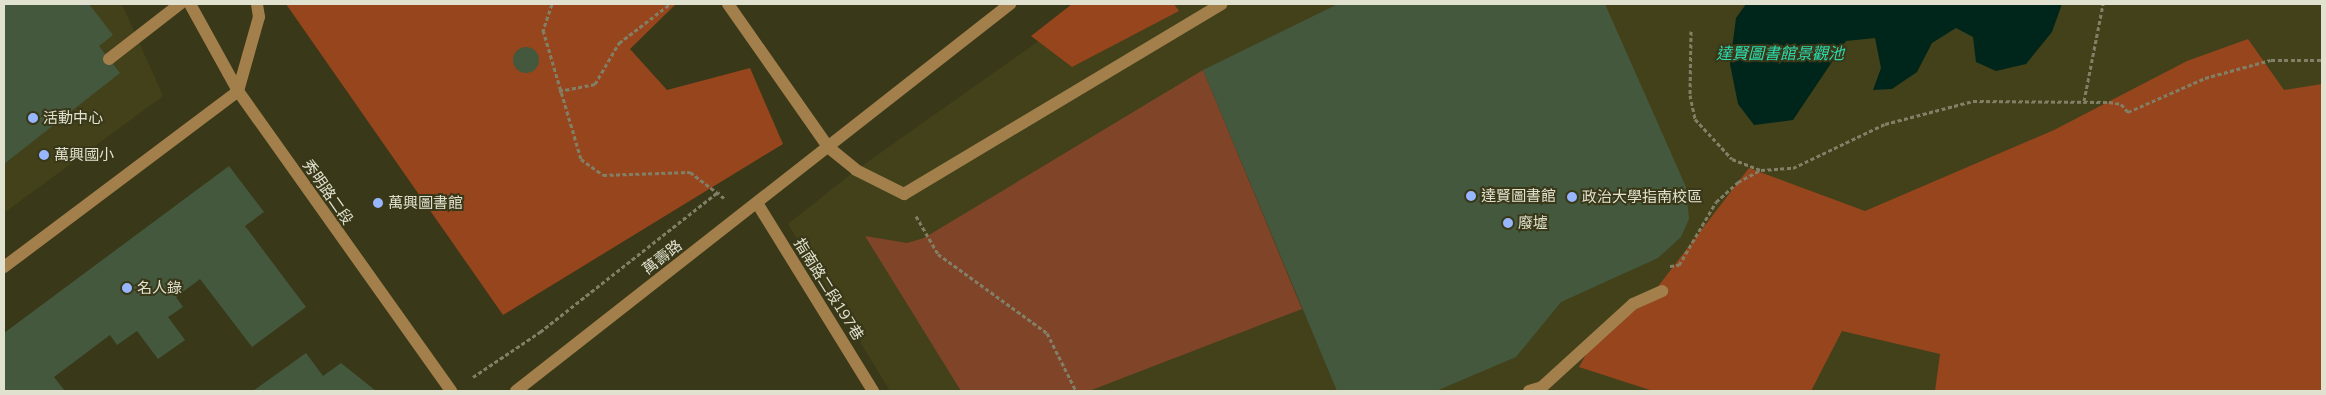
<!DOCTYPE html>
<html>
<head>
<meta charset="utf-8">
<style>
  body { margin:0 }
  #map { position:relative; width:2326px; height:395px; overflow:hidden; background:#393819; font-family:Mulish,"Noto Sans TC",sans-serif }
  div>[style] { position:absolute }
  [style*='--x'] { left:calc(var(--x)*1px); top:calc(var(--y)*1px); width:calc(var(--w)*1px); rotate:calc(var(--a)*1deg) }
  .built>* { inset:0; background:#42411a }
  .green>* { inset:0; background:#804429 }
  .forest>* { inset:0; background:#96451d }
  .water>* { inset:0; background:#00261c }
  .building>* { inset:0; background:#44583e }
  .round { border-radius:50% }
  .path>* { height:3px; margin-top:-1.5px; transform-origin:0; background:repeating-linear-gradient(90deg,#818067 0 4px,transparent 0 6.5px) }
  .minor>* { height:12px; margin:-6px; padding:0 6px; transform-origin:6px; border-radius:6px; background:#a27f4b }
  .dots>* { width:14px; height:14px; translate:-50% -50%; box-sizing:border-box; border:2px solid #393819; border-radius:50% }
  span { translate:-50% -50%; white-space:nowrap; text-align:center; line-height:1.15; -webkit-text-stroke:4px #393819; paint-order:stroke }
  .poi-label { font-size:15px; color:#e1e1cf }
  .left { translate:0 -50%; text-align:left }
  .street-label { font-size:15px; color:#e1e1cf }
  .water-label { font-size:16px; color:#2adeb2; font-style:italic }
  .frame { position:absolute; inset:0; border:5px solid #e1e1cf; pointer-events:none }
</style>
</head>
<body>
<div id="map">
  <div class="built">
    <i style="clip-path:polygon(4px 4px,122px 4px,163px 96px,4px 213px)"></i>
    <i style="clip-path:polygon(1091px 4px,2322px 4px,2322px 391px,890px 391px,788px 224px,856px 170px)"></i>
  </div>
  <div class="green">
    <i style="clip-path:polygon(1203px 70px,1302px 309px,1089px 391px,961px 391px,865px 236px,907px 243px,924px 238px)"></i>
  </div>
  <div class="forest">
    <i style="clip-path:polygon(286px 4px,676px 4px,630px 49px,667px 90px,750px 68px,783px 144px,503px 315px)"></i>
    <i style="clip-path:polygon(1072px 4px,1174px 4px,1179px 11px,1072px 67px,1031px 36px)"></i>
    <i style="clip-path:polygon(2248px 39px,2284px 90px,2322px 84px,2322px 391px,1935px 391px,1940px 354px,1842px 331px,1811px 391px,1653px 391px,1579px 367px,1603px 324px,1643px 306px,1749px 168px,1865px 211px,2054px 130px,2187px 61px)"></i>
  </div>
  <div class="water">
    <i style="clip-path:polygon(1746px 4px,2062px 4px,2052px 32px,2026px 64px,1996px 71px,1976px 62px,1973px 37px,1956px 28px,1932px 43px,1917px 72px,1892px 89px,1873px 90px,1881px 68px,1875px 38px,1846px 41px,1793px 120px,1754px 125px,1738px 104px,1730px 64px,1736px 18px)"></i>
  </div>
  <div class="building">
    <i style="clip-path:polygon(4px 4px,89px 4px,113px 35px,99px 46px,120px 73px,4px 164px)"></i>
    <i style="clip-path:polygon(1338px 4px,1605px 4px,1686px 187px,1689px 219px,1681px 237px,1658px 258px,1561px 302px,1516px 357px,1436px 391px,1337px 391px,1203px 70px)"></i>
    <i class="round" style="left:513px;top:47px;width:26px;height:26px"></i>
    <i style="clip-path:polygon(229px 166px,264px 212px,245px 226px,306px 307px,252px 347px,200px 279px,176px 297px,183px 307px,168px 317px,185px 340px,158px 359px,137px 331px,117px 345px,110px 335px,54px 377px,65px 391px,4px 391px,4px 333px)"></i>
    <i style="clip-path:polygon(306px 353px,323px 376px,341px 363px,376px 391px,253px 391px)"></i>
  </div>
  <div class="path">
    <i style="--x:552;--y:4;--w:28;--a:109"></i>
    <i style="--x:543;--y:30;--w:134;--a:73.6"></i>
    <i style="--x:581;--y:159;--w:27;--a:36"></i>
    <i style="--x:603;--y:175;--w:87;--a:-2"></i>
    <i style="--x:690;--y:172;--w:43;--a:37.4"></i>
    <i style="--x:1691;--y:31;--w:64;--a:90.9"></i>
    <i style="--x:1690;--y:95;--w:25;--a:78"></i>
    <i style="--x:1695;--y:119;--w:54;--a:47.2"></i>
    <i style="--x:1732;--y:159;--w:31;--a:21"></i>
    <i style="--x:559;--y:91;--w:37;--a:-11"></i>
    <i style="--x:595;--y:84;--w:48;--a:-59.7"></i>
    <i style="--x:619;--y:43;--w:64;--a:-37.4"></i>
    <i style="--x:2084;--y:101;--w:99;--a:-78.9"></i>
    <i style="--x:916;--y:216;--w:44;--a:59.9"></i>
    <i style="--x:938;--y:254;--w:135;--a:35.9"></i>
    <i style="--x:1047;--y:333;--w:65;--a:63.4"></i>
    <i style="--x:1670;--y:266;--w:9;--a:-6"></i>
    <i style="--x:1679;--y:265;--w:73;--a:-59.6"></i>
    <i style="--x:1716;--y:202;--w:30;--a:-42"></i>
    <i style="--x:1738;--y:182;--w:26;--a:-28"></i>
    <i style="--x:1761;--y:170;--w:32;--a:-4"></i>
    <i style="--x:1793;--y:168;--w:102;--a:-25.6"></i>
    <i style="--x:1885;--y:124;--w:91;--a:-14.6"></i>
    <i style="--x:1973;--y:101;--w:136;--a:0.4"></i>
    <i style="--x:2109;--y:102;--w:12;--a:9"></i>
    <i style="--x:2121;--y:104;--w:11;--a:49"></i>
    <i style="--x:2128;--y:112;--w:84;--a:-23.8"></i>
    <i style="--x:2205;--y:78;--w:68;--a:-15.3"></i>
    <i style="--x:2271;--y:60;--w:51;--a:0"></i>
    <i style="--x:473;--y:377;--w:81;--a:-33.9"></i>
    <i style="--x:540;--y:332;--w:228;--a:-38.2"></i>
  </div>
  <div class="minor">
    <i style="--x:190;--y:4;--w:99;--a:61.1"></i>
    <i style="--x:238;--y:91;--w:368;--a:54.6"></i>
    <i style="--x:728;--y:4;--w:174;--a:55"></i>
    <i style="--x:828;--y:147;--w:36;--a:39"></i>
    <i style="--x:856;--y:170;--w:54;--a:26.6"></i>
    <i style="--x:904;--y:194;--w:370;--a:-30.9"></i>
    <i style="--x:109;--y:59;--w:90;--a:-37.8"></i>
    <i style="--x:757;--y:203;--w:221;--a:58.3"></i>
    <i style="--x:4;--y:267;--w:293;--a:-36.9"></i>
    <i style="--x:238;--y:91;--w:77;--a:-74.2"></i>
    <i style="--x:259;--y:17;--w:13;--a:-99"></i>
    <i style="--x:516;--y:391;--w:628;--a:-38.08"></i>
    <i style="--x:1529;--y:391;--w:14;--a:-17"></i>
    <i style="--x:1542;--y:387;--w:123;--a:-42.4"></i>
    <i style="--x:1633;--y:304;--w:32;--a:-24"></i>
  </div>
  <div class="dots">
    <i style="left:33px;top:118px;background:#97b6fd"></i>
    <i style="left:44px;top:155px;background:#97b6fd"></i>
    <i style="left:1471px;top:196px;background:#97b6fd"></i>
    <i style="left:1572px;top:197px;background:#97b6fd"></i>
    <i style="left:378px;top:203px;background:#97b6fd"></i>
    <i style="left:1508px;top:223px;background:#97b6fd"></i>
    <i style="left:127px;top:288px;background:#97b6fd"></i>
  </div>
  <div class="poi-label">
    <span class="left" style="left:43px;top:118px">活動中心</span>
    <span class="left" style="left:54px;top:155px">萬興國小</span>
    <span class="left" style="left:1481px;top:196px">達賢圖書館</span>
    <span class="left" style="left:1582px;top:197px">政治大學指南校區</span>
    <span class="left" style="left:388px;top:203px">萬興圖書館</span>
    <span class="left" style="left:1518px;top:223px">廢墟</span>
    <span class="left" style="left:137px;top:288px">名人錄</span>
  </div>
  <div class="street-label">
    <span style="left:328px;top:192px;rotate:55deg">秀明路二段</span>
    <span style="left:662px;top:257px;rotate:-38deg">萬壽路</span>
    <span style="left:829px;top:289px;rotate:58deg">指南路二段197巷</span>
  </div>
  <div class="water-label">
    <span style="left:1780px;top:53px">達賢圖書館景觀池</span>
  </div>
  <div class="frame"></div>
</div>
</body>
</html>
